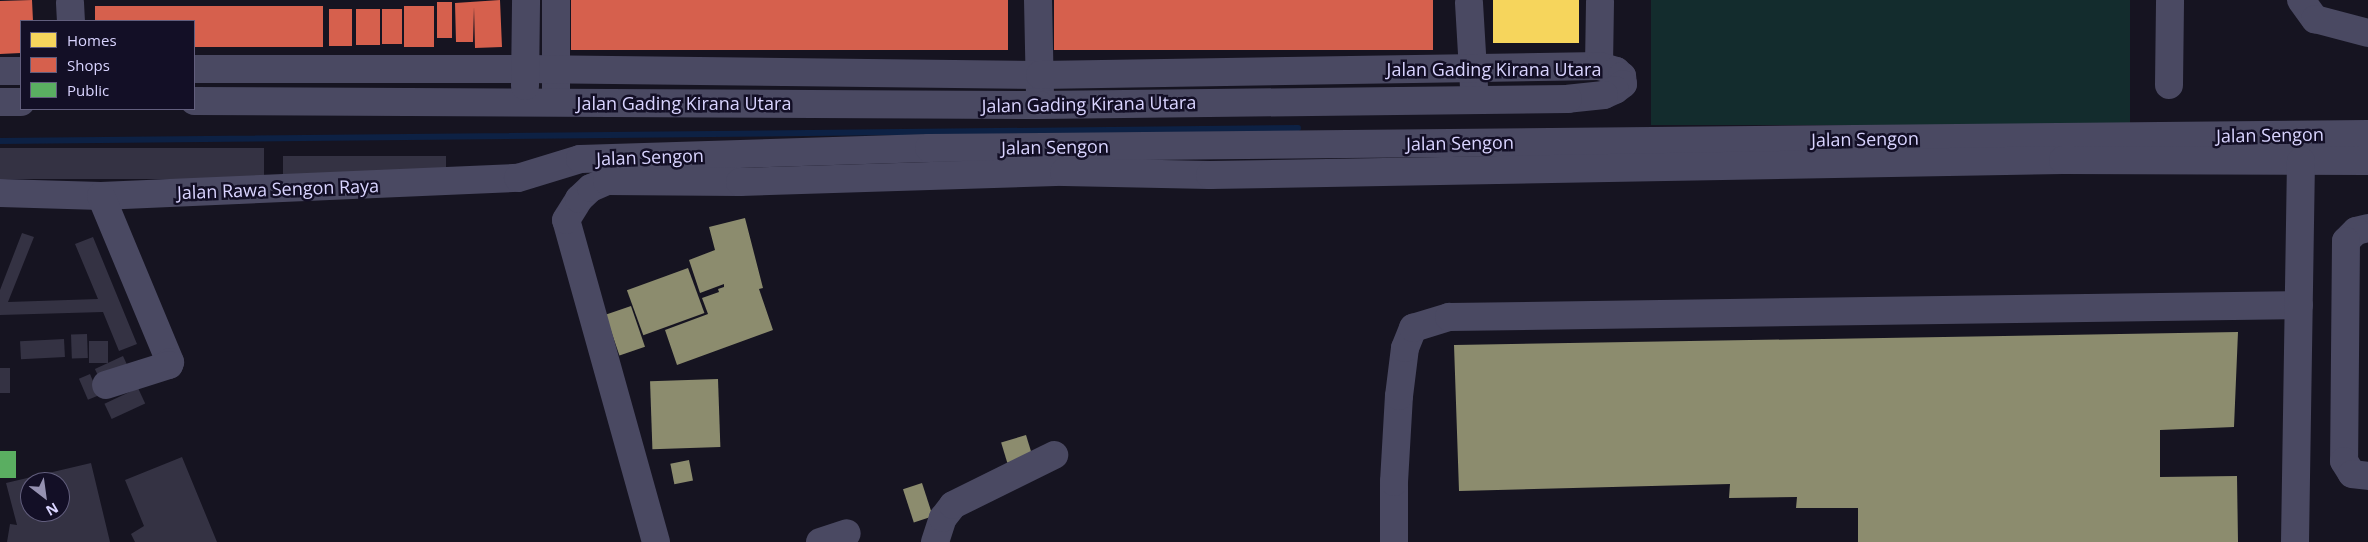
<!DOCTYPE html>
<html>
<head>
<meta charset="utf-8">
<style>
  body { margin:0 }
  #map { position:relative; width:2368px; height:542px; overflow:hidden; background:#161421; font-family:"Open Sans",sans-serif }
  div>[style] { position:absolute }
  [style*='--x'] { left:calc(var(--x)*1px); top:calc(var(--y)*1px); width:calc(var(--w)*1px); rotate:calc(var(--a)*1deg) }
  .green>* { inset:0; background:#132c2d; transform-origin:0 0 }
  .homes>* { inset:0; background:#f6d55c; transform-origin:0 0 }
  .shops>* { inset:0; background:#d6604d; transform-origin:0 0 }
  .public>* { inset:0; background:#5aae61; transform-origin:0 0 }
  .industry>* { inset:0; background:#8c8c6e; transform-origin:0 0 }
  .stream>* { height:5.5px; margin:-2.75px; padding:0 2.75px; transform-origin:2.75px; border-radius:2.75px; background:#0d2144 }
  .building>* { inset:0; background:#343243; transform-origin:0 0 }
  .minor>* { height:28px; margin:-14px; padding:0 14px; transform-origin:14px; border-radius:14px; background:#4a4962 }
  span { translate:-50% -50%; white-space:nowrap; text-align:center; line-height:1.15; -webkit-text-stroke:5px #130f26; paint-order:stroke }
  .street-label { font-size:18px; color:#d9d4ff }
  .legend { position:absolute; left:20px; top:20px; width:175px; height:90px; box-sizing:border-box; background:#130f26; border:1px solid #625e7d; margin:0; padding:6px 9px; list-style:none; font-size:15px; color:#d9d4ff }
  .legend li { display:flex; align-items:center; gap:10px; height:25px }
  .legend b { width:25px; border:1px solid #625e7d }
  .north { position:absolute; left:20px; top:472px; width:50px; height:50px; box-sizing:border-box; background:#130f26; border:1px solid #625e7d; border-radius:50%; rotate:150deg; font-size:14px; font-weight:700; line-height:20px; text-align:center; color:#d9d4ff }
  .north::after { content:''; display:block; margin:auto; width:18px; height:22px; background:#9591b1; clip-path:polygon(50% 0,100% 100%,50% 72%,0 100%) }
</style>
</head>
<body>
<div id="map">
  <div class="green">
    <i style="left:1651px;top:0;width:479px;height:125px"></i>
  </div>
  <div class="homes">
    <i style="left:1493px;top:0;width:86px;height:43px"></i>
  </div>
  <div class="shops">
    <i style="clip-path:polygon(32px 0,33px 21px,21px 21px,21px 53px,0 54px,0 1px)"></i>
    <i style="clip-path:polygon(500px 0,502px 47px,475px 48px,474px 7px,473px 42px,456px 42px,455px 3px)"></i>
    <i style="left:571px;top:0;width:437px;height:50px"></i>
    <i style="left:1054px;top:0;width:379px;height:50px"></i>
    <i style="left:437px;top:2px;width:15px;height:36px"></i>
    <i style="clip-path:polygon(95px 6px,323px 6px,323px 47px,194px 47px,194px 21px,95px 21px)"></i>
    <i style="left:404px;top:6px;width:30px;height:41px"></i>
    <i style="left:329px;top:9px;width:23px;height:37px"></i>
    <i style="left:356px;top:9px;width:24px;height:36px"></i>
    <i style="left:382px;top:9px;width:20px;height:35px"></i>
  </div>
  <div class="public">
    <i style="left:0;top:451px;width:16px;height:27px"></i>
  </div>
  <div class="industry">
    <i style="clip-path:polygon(745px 218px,763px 288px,759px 289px,773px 330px,677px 365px,665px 330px,708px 314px,702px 298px,719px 292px,718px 289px,724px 287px,724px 284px,700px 293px,689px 260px,715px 250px,709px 227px)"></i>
    <i style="left:688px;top:268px;width:48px;height:65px;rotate:70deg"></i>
    <i style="left:631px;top:306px;width:43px;height:27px;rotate:71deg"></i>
    <i style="clip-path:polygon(2238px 332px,2234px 427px,2160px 430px,2160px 477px,2237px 476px,2238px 542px,1858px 542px,1858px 508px,1796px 508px,1797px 497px,1729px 498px,1730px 484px,1459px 491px,1454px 345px)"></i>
    <i style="left:718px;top:379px;width:68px;height:68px;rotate:88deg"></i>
    <i style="left:1026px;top:435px;width:21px;height:26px;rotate:73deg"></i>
    <i style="left:689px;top:460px;width:21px;height:19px;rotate:79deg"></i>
    <i style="left:922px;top:483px;width:35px;height:20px;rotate:72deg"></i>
  </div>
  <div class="stream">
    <i style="--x:0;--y:141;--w:1298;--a:-0.57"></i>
  </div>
  <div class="building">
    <i style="left:0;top:148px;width:264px;height:31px"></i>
    <i style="left:283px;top:156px;width:163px;height:22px"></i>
    <i style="clip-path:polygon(22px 233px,34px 237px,8px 302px,98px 299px,75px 244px,93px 237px,137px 344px,119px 351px,103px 312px,0 315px,0 290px)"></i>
    <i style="left:87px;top:334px;width:24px;height:16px;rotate:88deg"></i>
    <i style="left:64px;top:339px;width:18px;height:44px;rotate:87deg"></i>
    <i style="left:89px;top:341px;width:19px;height:22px"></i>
    <i style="left:123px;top:356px;width:17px;height:31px;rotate:65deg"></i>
    <i style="left:0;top:368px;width:10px;height:25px"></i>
    <i style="left:90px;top:374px;width:23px;height:12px;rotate:67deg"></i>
    <i style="left:138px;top:388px;width:17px;height:37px;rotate:65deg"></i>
    <i style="clip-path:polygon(182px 457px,217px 542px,135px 542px,131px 534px,144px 526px,125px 480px)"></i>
    <i style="clip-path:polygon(evenodd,91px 463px,110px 542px,7px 542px,10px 524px,17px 525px,6px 483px,91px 463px,30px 482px,60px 482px,60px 512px,30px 512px,30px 482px)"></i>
  </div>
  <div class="minor">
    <i style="--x:556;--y:0;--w:89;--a:90"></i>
    <i style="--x:1038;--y:0;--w:94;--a:88.8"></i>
    <i style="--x:2301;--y:0;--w:24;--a:54"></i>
    <i style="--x:2315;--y:19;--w:55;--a:14.8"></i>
    <i style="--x:70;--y:3;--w:18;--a:87"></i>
    <i style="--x:1469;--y:3;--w:84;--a:86.6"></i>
    <i style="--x:1599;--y:66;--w:64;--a:-89.1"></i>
    <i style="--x:194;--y:69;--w:332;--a:0"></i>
    <i style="--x:526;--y:69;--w:514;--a:0.67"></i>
    <i style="--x:1040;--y:75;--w:559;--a:-0.92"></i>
    <i style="--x:1599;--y:66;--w:18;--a:16"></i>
    <i style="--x:1616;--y:71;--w:8;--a:40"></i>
    <i style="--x:1622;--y:76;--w:8;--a:83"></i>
    <i style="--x:1623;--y:84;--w:10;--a:143"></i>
    <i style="--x:1615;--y:90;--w:12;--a:156"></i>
    <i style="--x:1604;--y:95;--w:36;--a:174"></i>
    <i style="--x:1568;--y:99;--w:528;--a:179.35"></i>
    <i style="--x:1040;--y:105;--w:846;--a:-179.73"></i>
    <i style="--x:0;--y:71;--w:21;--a:0"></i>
    <i style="--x:2169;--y:85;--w:85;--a:-89.3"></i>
    <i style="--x:525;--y:86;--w:86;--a:-89.3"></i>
    <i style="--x:0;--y:102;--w:21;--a:0"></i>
    <i style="--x:0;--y:193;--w:101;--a:1.7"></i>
    <i style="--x:101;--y:196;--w:417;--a:-2.5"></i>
    <i style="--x:518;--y:178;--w:65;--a:-17"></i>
    <i style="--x:580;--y:159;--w:349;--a:-1.8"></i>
    <i style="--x:929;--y:148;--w:1439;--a:-0.56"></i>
    <i style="--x:101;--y:196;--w:180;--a:67.4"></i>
    <i style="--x:170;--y:362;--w:3;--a:108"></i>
    <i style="--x:169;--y:365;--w:66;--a:162.4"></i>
    <i style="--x:2368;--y:228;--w:12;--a:166"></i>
    <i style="--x:2356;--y:231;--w:14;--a:135"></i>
    <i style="--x:2346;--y:241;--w:220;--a:90.5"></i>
    <i style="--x:2344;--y:461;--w:15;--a:58"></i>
    <i style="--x:2352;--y:474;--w:16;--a:7"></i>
    <i style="--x:656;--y:542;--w:334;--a:-105.6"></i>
    <i style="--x:566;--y:220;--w:25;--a:-58"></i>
    <i style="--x:579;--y:199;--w:16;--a:-43"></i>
    <i style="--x:591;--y:188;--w:17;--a:-24"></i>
    <i style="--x:607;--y:181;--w:133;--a:0.4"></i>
    <i style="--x:740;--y:182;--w:324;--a:-1.8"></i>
    <i style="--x:1064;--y:172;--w:146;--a:1.2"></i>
    <i style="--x:1210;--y:175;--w:853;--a:-1.01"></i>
    <i style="--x:2063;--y:160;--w:305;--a:0.2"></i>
    <i style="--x:820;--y:542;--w:28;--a:-18"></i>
    <i style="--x:935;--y:542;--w:25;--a:-72"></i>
    <i style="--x:943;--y:518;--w:16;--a:-52"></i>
    <i style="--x:953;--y:505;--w:113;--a:-26.3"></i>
    <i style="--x:1394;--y:542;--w:60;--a:-90"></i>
    <i style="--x:1394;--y:482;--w:86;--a:-86.7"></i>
    <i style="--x:1399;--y:396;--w:48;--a:-82.9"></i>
    <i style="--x:1405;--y:348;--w:22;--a:-68"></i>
    <i style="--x:1413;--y:328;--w:38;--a:-17"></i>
    <i style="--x:1449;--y:317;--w:850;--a:-0.81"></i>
    <i style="--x:2295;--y:542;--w:381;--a:-89.1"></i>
  </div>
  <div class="street-label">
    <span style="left:1494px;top:69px">Jalan Gading Kirana Utara</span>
    <span style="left:684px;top:103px">Jalan Gading Kirana Utara</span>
    <span style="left:1089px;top:104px;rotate:-1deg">Jalan Gading Kirana Utara</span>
    <span style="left:2270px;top:135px;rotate:-1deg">Jalan Sengon</span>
    <span style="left:1865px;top:139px;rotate:-1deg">Jalan Sengon</span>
    <span style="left:1460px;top:143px;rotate:-1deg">Jalan Sengon</span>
    <span style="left:1055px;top:147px;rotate:-1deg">Jalan Sengon</span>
    <span style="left:650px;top:157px;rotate:-2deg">Jalan Sengon</span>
    <span style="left:278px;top:189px;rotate:-2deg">Jalan Rawa Sengon Raya</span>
  </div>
  <ul class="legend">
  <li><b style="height:14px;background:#f6d55c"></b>Homes</li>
  <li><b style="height:14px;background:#d6604d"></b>Shops</li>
  <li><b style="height:14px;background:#5aae61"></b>Public</li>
  </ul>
  <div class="north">N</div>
</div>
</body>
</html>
